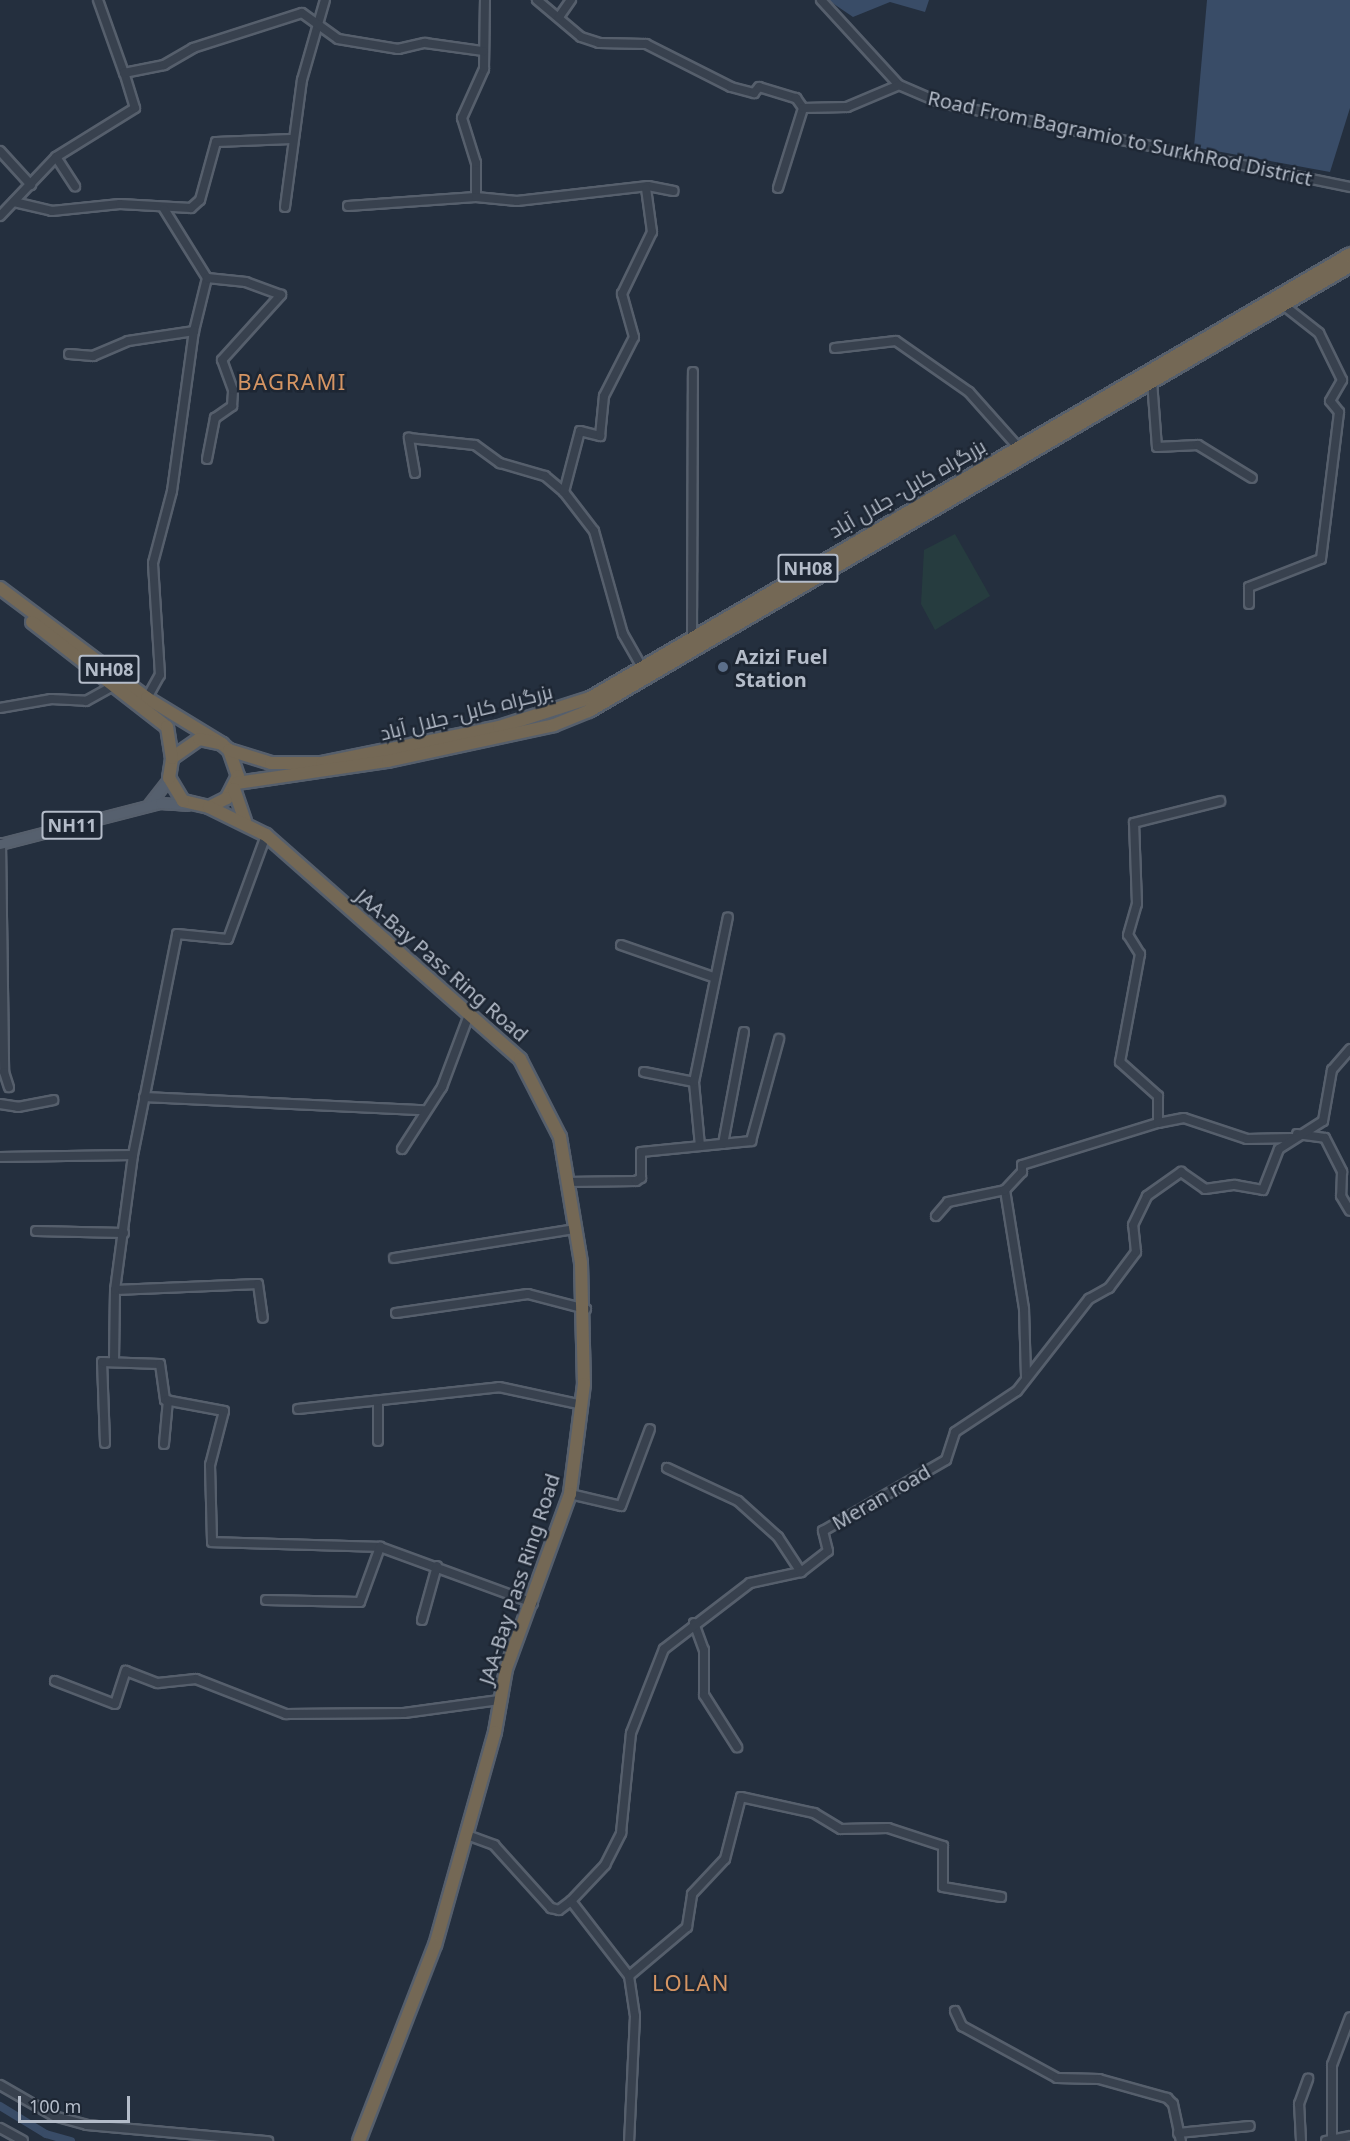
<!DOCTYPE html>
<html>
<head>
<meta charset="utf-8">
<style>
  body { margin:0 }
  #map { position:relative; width:1350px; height:2141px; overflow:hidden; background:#242f3e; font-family:"Noto Sans",Cairo,sans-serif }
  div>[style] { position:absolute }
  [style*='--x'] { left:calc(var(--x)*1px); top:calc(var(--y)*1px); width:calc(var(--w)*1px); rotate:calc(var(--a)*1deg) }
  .green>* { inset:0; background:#263c3f }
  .water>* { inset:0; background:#394c67 }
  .canal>* { height:8px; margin:-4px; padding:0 4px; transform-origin:4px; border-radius:4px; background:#394c67 }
  .roads { filter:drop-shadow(2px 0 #565f6c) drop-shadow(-2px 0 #565f6c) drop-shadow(0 2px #565f6c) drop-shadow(0 -2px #565f6c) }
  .minor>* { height:8px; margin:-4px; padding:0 4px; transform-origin:4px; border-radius:4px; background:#38414e }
  .major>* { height:9px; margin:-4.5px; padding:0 4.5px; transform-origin:4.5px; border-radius:4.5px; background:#56606e }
  .highway>* { height:12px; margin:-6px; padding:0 6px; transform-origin:6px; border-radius:6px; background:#746855 }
  .dots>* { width:16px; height:16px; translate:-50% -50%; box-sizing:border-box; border:3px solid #1d2633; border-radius:50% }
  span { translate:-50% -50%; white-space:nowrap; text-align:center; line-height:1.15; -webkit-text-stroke:5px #1d2633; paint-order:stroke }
  .shield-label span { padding:2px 4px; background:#1d2633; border:2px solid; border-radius:4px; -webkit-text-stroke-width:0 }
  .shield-label { font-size:18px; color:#b4bcc9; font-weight:700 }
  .street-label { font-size:20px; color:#b4bcc9 }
  .poi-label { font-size:20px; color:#b4bcc9; font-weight:700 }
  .left { translate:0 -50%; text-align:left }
  .quarter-label { font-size:22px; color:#d59563; letter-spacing:1.5px }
  .scale { position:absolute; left:18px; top:2096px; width:112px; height:27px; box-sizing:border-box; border:3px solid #b4bcc9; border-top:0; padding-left:8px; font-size:18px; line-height:21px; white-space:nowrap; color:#b4bcc9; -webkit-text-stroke:4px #1d2633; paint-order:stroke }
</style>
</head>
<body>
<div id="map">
  <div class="green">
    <i style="clip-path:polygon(955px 534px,990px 596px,935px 630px,921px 604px,924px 550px)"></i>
  </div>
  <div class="water">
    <i style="clip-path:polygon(828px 0,929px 0,925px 12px,890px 2px,853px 17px)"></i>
    <i style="clip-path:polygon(1207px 0,1350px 0,1350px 108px,1330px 172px,1194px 147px)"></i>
  </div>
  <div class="canal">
    <i style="--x:0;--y:2106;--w:54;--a:31.3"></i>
    <i style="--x:46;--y:2134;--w:26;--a:16"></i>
  </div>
  <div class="roads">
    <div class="minor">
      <i style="--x:98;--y:0;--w:77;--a:70.4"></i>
      <i style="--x:537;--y:0;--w:57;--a:40.1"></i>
      <i style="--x:581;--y:37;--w:19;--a:18"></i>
      <i style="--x:599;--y:43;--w:47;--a:1.2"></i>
      <i style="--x:646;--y:44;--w:95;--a:26.8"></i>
      <i style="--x:731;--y:87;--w:24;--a:15"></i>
      <i style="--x:754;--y:93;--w:8;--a:-50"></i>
      <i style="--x:759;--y:87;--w:39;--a:17"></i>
      <i style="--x:796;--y:98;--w:12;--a:55"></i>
      <i style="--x:821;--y:0;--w:115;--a:47.5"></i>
      <i style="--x:899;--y:85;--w:46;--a:23.2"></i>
      <i style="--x:941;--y:103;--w:418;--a:11.6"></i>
      <i style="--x:559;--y:17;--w:21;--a:-55"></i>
      <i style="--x:0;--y:151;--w:46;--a:47.6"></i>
      <i style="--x:56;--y:157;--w:35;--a:57"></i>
      <i style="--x:778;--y:188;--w:84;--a:-72.6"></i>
      <i style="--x:803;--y:108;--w:44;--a:-1.3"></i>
      <i style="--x:847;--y:107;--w:56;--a:-22.9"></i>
      <i style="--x:476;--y:197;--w:34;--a:-90"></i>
      <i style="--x:476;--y:163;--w:47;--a:-107.3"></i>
      <i style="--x:462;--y:118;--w:54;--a:-65.8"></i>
      <i style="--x:484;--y:69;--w:69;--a:-89.2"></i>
      <i style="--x:14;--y:202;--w:39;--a:13"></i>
      <i style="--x:52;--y:211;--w:68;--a:-5.9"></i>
      <i style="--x:120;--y:204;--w:71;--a:3.2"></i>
      <i style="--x:191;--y:208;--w:12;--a:-42"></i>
      <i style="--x:200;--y:200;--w:60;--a:-74.6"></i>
      <i style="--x:216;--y:142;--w:75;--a:-2.3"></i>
      <i style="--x:348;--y:206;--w:128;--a:-4"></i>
      <i style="--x:476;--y:197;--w:41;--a:5.6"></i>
      <i style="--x:517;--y:201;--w:132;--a:-6.5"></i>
      <i style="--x:648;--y:186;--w:26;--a:11"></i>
      <i style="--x:285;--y:207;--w:128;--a:-82.4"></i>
      <i style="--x:302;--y:80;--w:83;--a:-74"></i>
      <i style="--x:0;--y:216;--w:81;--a:-46.5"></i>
      <i style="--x:56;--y:157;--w:93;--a:-31.8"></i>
      <i style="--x:135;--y:108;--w:37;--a:-107"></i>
      <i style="--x:124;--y:73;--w:41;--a:-11.3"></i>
      <i style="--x:164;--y:65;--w:34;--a:-30"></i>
      <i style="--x:193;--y:48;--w:114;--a:-17.8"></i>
      <i style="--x:302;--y:13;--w:44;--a:35.8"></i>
      <i style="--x:338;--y:39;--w:61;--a:9.5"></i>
      <i style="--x:398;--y:49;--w:28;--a:-13"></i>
      <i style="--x:425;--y:43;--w:59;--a:7.9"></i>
      <i style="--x:835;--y:348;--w:61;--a:-6.5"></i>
      <i style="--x:896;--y:341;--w:89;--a:34.9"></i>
      <i style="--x:969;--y:392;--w:74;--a:48.3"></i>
      <i style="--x:69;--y:354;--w:24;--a:5"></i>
      <i style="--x:93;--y:356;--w:38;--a:-23"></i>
      <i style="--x:128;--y:341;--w:67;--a:-8.6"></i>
      <i style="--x:194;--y:331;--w:55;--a:-76.2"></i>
      <i style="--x:207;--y:278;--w:81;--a:-121.9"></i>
      <i style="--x:1152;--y:381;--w:66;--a:85.7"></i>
      <i style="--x:1157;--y:447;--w:41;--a:-2.8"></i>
      <i style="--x:1198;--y:445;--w:63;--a:31.4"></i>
      <i style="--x:207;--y:459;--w:42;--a:-79"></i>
      <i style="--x:215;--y:418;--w:21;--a:-35"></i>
      <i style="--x:232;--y:406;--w:16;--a:-86"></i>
      <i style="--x:233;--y:390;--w:32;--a:-110"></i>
      <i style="--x:222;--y:360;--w:88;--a:-47.8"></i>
      <i style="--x:281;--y:295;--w:37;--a:-160"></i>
      <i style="--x:246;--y:282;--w:39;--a:-174"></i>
      <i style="--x:415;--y:473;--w:36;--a:-100"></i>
      <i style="--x:409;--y:438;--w:66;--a:6.1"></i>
      <i style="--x:475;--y:445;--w:31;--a:36"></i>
      <i style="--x:500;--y:463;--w:47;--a:16.1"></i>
      <i style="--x:545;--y:476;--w:25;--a:40"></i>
      <i style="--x:564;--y:492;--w:49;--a:52.4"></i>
      <i style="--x:594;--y:531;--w:107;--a:74.3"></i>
      <i style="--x:623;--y:634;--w:43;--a:60.4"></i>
      <i style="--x:564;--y:492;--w:63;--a:-75.3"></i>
      <i style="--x:580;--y:431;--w:21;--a:14"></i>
      <i style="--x:600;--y:436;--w:40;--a:-84.3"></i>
      <i style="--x:604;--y:396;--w:66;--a:-63"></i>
      <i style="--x:634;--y:337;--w:45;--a:-105.6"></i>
      <i style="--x:622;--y:294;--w:69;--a:-64.2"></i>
      <i style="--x:652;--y:232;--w:44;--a:-97.8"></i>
      <i style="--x:1249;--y:604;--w:17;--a:-90"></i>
      <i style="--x:1249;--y:587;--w:77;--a:-21.3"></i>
      <i style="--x:1321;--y:559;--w:148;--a:-83"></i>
      <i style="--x:1339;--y:412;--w:14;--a:-129"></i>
      <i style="--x:1330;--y:401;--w:24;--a:-60"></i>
      <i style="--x:1342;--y:380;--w:52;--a:-116.1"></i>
      <i style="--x:1319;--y:333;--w:47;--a:-141.9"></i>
      <i style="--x:692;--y:636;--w:264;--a:-89.8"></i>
      <i style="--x:147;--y:698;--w:26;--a:-61"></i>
      <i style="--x:160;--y:675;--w:112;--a:-93.6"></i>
      <i style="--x:153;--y:563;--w:74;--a:-75.2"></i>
      <i style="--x:172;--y:491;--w:162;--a:-82.2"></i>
      <i style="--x:0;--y:708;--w:52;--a:-10"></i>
      <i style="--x:51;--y:699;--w:35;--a:3"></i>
      <i style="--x:86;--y:701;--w:33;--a:-29"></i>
      <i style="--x:1;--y:843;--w:229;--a:89.2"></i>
      <i style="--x:4;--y:1072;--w:16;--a:72"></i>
      <i style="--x:621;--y:945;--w:97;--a:19.2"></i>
      <i style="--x:644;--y:1072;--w:51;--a:11.3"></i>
      <i style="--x:144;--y:1097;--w:280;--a:2.7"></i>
      <i style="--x:0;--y:1104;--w:18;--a:9"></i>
      <i style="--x:18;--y:1107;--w:36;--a:-11"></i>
      <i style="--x:1158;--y:1123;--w:27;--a:-90"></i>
      <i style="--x:1158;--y:1096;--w:51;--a:-138.2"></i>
      <i style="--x:1120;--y:1062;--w:110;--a:-79.5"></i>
      <i style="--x:1140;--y:954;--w:22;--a:-122"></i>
      <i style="--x:1128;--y:935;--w:32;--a:-74"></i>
      <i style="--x:1137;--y:904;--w:81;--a:-92.1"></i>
      <i style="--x:1134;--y:823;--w:89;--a:-14.3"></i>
      <i style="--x:1297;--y:1134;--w:28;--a:8"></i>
      <i style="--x:1325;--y:1138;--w:38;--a:63"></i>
      <i style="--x:1342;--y:1172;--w:24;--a:92"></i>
      <i style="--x:1341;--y:1196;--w:17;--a:59"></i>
      <i style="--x:723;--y:1144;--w:114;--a:-79.4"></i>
      <i style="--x:700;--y:1146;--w:64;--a:-95.4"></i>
      <i style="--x:694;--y:1082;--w:168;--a:-78.4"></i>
      <i style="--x:402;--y:1149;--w:74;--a:-57.2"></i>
      <i style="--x:442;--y:1087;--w:80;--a:-69.5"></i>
      <i style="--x:0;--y:1157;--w:133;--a:-0.9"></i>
      <i style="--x:567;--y:1182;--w:69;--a:-0.8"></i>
      <i style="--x:636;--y:1181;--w:6;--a:-31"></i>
      <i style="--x:641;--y:1178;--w:26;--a:-90"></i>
      <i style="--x:641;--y:1152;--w:111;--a:-5.7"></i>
      <i style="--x:751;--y:1141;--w:106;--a:-74.6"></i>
      <i style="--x:1005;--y:1190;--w:121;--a:80.9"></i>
      <i style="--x:1024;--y:1309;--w:68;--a:88.3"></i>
      <i style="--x:936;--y:1216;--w:18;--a:-49"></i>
      <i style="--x:948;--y:1202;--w:58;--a:-11.9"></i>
      <i style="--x:1005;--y:1190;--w:25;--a:-47"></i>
      <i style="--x:1022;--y:1172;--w:7;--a:-90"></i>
      <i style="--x:1022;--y:1165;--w:142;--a:-17.2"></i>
      <i style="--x:1158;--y:1123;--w:26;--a:-11"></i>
      <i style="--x:1184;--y:1118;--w:66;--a:18.4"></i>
      <i style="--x:1247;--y:1139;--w:45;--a:-1.3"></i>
      <i style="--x:36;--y:1231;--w:88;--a:1.3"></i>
      <i style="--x:394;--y:1258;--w:183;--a:-9.1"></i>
      <i style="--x:115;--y:1290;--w:143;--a:-2.4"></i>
      <i style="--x:258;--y:1284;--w:34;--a:82"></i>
      <i style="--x:396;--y:1313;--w:133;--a:-8.2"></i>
      <i style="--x:528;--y:1294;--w:60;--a:14.5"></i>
      <i style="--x:114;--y:1361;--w:71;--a:-89.2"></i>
      <i style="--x:115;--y:1290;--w:136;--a:-82.4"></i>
      <i style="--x:133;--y:1155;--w:225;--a:-78.7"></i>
      <i style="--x:177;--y:934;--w:51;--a:5.6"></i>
      <i style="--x:228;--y:939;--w:111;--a:-69.9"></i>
      <i style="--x:378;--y:1404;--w:37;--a:90"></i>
      <i style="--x:298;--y:1409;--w:202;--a:-6.2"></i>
      <i style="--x:499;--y:1387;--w:85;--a:12.2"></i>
      <i style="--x:105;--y:1443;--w:81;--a:-92.1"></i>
      <i style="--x:102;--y:1362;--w:58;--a:2"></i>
      <i style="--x:160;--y:1364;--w:36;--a:82"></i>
      <i style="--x:165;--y:1400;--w:60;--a:10.6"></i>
      <i style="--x:224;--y:1411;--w:56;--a:104.5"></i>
      <i style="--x:210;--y:1465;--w:77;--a:88.5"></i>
      <i style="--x:212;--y:1542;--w:168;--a:1.7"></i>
      <i style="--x:380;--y:1547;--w:163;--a:20.1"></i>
      <i style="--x:164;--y:1444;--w:44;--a:-84.8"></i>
      <i style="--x:667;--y:1468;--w:78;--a:24.9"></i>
      <i style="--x:738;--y:1501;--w:54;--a:42"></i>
      <i style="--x:778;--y:1537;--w:42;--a:56.7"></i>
      <i style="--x:570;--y:1494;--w:52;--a:13.2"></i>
      <i style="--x:621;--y:1506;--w:82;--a:-69.4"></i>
      <i style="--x:266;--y:1600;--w:94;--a:1.2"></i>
      <i style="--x:360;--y:1602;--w:59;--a:-70"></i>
      <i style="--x:422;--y:1620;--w:56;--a:-74.5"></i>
      <i style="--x:694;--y:1623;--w:29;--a:70"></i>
      <i style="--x:704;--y:1650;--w:45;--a:90"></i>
      <i style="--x:704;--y:1695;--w:62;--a:57.6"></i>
      <i style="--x:55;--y:1681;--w:64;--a:21"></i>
      <i style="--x:115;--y:1704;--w:35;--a:-72"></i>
      <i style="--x:126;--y:1671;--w:34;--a:21"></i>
      <i style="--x:158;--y:1683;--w:38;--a:-6"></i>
      <i style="--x:196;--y:1679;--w:97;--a:21.3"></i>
      <i style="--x:286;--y:1714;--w:118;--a:-0.5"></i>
      <i style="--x:404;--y:1713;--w:96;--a:-7.8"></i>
      <i style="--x:467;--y:1835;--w:29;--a:20"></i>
      <i style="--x:494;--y:1845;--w:85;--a:47.9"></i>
      <i style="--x:551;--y:1908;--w:8;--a:14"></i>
      <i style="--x:559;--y:1910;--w:15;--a:-37"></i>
      <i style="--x:571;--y:1901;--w:50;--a:-46.6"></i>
      <i style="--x:605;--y:1865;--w:36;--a:-63"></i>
      <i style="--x:621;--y:1833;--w:100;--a:-84.3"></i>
      <i style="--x:631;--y:1733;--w:90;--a:-68.6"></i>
      <i style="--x:664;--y:1649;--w:108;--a:-37.5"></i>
      <i style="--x:750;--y:1583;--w:52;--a:-12.2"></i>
      <i style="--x:801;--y:1572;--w:34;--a:-38"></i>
      <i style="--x:828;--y:1551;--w:21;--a:-104"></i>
      <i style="--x:823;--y:1531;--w:142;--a:-30"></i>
      <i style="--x:946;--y:1460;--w:29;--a:-72"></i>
      <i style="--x:955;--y:1432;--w:74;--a:-33.5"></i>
      <i style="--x:1017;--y:1391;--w:117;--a:-52"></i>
      <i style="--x:1089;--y:1299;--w:23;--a:-29"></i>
      <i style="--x:1109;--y:1288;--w:45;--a:-53.1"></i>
      <i style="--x:1136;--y:1252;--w:27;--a:-96"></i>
      <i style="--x:1133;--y:1225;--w:32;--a:-64"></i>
      <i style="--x:1147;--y:1196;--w:42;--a:-35.2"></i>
      <i style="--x:1181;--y:1172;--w:29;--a:35"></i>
      <i style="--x:1205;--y:1189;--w:30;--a:-8"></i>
      <i style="--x:1235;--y:1185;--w:28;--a:10"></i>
      <i style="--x:1263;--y:1190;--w:44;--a:-68.7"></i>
      <i style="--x:1279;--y:1149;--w:52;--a:-32.5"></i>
      <i style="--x:1323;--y:1121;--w:52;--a:-80"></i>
      <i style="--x:1332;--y:1070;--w:28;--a:-49"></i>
      <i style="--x:571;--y:1901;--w:95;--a:52.3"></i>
      <i style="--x:629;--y:1976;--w:40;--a:81.5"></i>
      <i style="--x:635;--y:2016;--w:125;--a:92.7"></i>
      <i style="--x:629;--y:1976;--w:76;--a:-40.2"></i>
      <i style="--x:687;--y:1927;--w:33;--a:-81"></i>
      <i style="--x:692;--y:1894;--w:48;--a:-46.7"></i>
      <i style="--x:725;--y:1859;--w:64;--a:-75.5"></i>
      <i style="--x:741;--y:1797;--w:75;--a:12.4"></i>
      <i style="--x:814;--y:1813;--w:31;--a:31"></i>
      <i style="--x:841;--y:1829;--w:47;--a:-1.2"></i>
      <i style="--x:888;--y:1828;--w:58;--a:18.1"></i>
      <i style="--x:943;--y:1846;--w:41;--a:90"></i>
      <i style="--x:943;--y:1887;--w:59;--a:9.8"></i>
      <i style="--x:955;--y:2011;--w:17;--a:65"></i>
      <i style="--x:962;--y:2026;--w:108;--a:28.7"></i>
      <i style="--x:1057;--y:2078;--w:42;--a:1.4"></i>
      <i style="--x:1099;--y:2079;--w:71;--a:15.6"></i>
      <i style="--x:1167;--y:2098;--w:8;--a:45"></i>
      <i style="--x:1173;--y:2104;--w:38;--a:78"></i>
      <i style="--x:0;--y:2085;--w:62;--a:29.9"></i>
      <i style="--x:54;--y:2116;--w:34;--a:15"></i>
      <i style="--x:87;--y:2125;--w:182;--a:5.1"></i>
      <i style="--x:0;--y:2128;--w:26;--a:29"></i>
      <i style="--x:1178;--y:2133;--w:72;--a:-5.6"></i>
      <i style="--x:1332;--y:2139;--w:74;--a:-90"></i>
      <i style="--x:1332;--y:2065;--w:51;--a:-69.4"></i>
      <i style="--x:1301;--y:2141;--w:37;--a:-93"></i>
      <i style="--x:1299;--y:2104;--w:27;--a:-70"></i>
      <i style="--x:1326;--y:2141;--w:25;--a:-12"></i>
    </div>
    <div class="major">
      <i style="--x:149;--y:804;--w:33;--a:-52"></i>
      <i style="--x:0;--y:844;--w:165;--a:-14.4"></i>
      <i style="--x:160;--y:803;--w:27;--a:4"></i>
    </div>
    <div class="highway">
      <i style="--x:0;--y:588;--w:184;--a:36.8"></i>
      <i style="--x:147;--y:698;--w:88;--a:31.5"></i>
      <i style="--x:222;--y:744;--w:9;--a:41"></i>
      <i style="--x:229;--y:750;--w:28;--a:71"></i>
      <i style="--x:238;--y:776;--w:25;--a:117"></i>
      <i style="--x:227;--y:798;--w:20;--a:153"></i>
      <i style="--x:209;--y:807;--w:27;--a:-167"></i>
      <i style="--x:183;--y:801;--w:27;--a:-121"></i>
      <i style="--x:169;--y:778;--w:20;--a:-81"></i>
      <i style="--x:172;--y:758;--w:33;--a:-35"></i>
      <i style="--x:199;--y:739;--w:24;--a:12"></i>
      <i style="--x:32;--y:622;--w:171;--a:37.9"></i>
      <i style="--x:167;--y:727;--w:31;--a:81"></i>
      <i style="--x:229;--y:750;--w:44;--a:17.2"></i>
      <i style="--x:271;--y:763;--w:51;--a:0"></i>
      <i style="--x:322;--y:763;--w:181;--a:-11.5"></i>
      <i style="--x:499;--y:727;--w:96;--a:-17.7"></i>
      <i style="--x:590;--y:698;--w:880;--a:-30.29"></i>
      <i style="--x:237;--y:783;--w:153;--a:-8.3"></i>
      <i style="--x:388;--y:761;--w:170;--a:-12.2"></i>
      <i style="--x:554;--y:725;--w:38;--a:-22"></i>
      <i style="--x:589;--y:711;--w:882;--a:-30.32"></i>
      <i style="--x:234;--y:789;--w:34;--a:71"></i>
      <i style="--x:209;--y:807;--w:64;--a:26.2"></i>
      <i style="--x:266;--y:835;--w:339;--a:41.4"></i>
      <i style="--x:520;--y:1059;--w:88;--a:62.9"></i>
      <i style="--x:560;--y:1137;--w:128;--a:80.5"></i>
      <i style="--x:581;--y:1263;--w:121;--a:88.6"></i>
      <i style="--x:584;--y:1384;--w:111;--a:97.3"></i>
      <i style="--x:570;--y:1494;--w:186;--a:110.1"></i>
      <i style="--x:506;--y:1669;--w:64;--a:99.9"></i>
      <i style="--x:495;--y:1732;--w:221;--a:105.7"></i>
      <i style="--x:435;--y:1945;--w:210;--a:111.2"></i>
    </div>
  </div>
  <div class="dots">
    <i style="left:723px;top:667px;background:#5c6f8a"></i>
  </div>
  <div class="shield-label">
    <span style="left:808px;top:568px">NH08</span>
    <span style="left:109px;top:669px">NH08</span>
    <span style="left:72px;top:825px">NH11</span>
  </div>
  <div class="street-label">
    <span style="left:1120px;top:138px;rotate:12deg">Road From Bagramio to SurkhRod District</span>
    <span style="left:907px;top:488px;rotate:-30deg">بزرگراه کابل- جلال آباد</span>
    <span style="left:466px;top:712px;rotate:-14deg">بزرگراه کابل- جلال آباد</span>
    <span style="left:442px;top:965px;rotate:41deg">JAA-Bay Pass Ring Road</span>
    <span style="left:881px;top:1497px;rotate:-30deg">Meran road</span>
    <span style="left:519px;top:1579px;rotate:-72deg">JAA-Bay Pass Ring Road</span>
  </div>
  <div class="poi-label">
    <span class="left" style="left:735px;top:668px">Azizi Fuel<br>Station</span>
  </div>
  <div class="quarter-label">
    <span style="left:292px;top:382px">BAGRAMI</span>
    <span style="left:691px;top:1983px">LOLAN</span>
  </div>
  <div class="scale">100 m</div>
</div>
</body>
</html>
